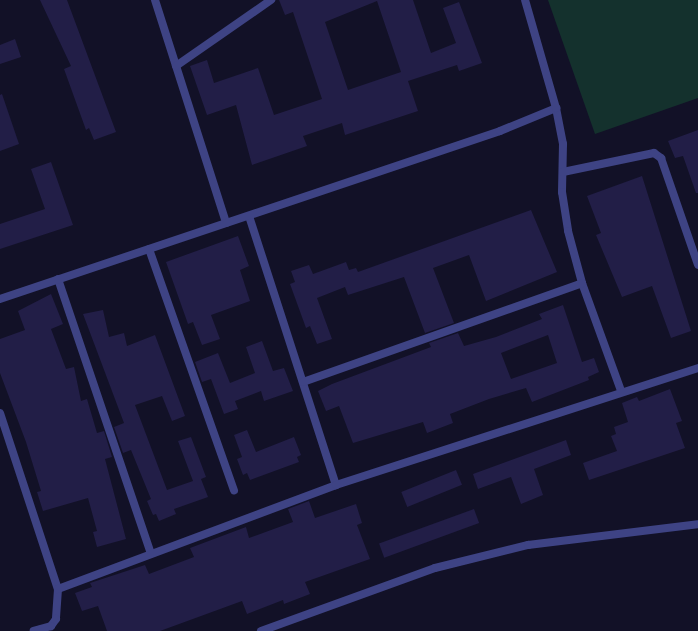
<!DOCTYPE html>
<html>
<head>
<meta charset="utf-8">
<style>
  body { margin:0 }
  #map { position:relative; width:698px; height:631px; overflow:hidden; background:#121127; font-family:Inter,sans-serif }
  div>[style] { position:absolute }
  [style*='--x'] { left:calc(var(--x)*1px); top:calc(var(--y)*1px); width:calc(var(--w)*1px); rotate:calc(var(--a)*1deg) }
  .green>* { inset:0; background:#14312d }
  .building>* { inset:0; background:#221e47; transform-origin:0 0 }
  .minor>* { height:8px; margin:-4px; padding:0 4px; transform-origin:4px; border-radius:4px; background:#3e4384 }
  span { translate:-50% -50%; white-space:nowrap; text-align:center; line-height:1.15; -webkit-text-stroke:3px #121127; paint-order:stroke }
</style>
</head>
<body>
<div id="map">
  <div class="green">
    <i style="clip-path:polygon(548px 0,698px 0,698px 98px,595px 134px)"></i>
  </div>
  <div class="building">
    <i style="clip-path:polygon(40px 0,67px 0,116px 132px,94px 140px,89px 128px,86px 130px,64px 69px,71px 66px)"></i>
    <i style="clip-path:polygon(evenodd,279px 0,413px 0,431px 53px,456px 43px,443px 8px,459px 2px,482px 63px,459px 71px,457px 65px,408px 81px,418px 111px,345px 135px,342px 123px,303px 136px,307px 146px,252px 165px,236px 105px,207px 115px,190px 66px,207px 60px,214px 83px,258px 68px,274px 115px,322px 99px,293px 12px,285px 15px,279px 0,377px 1px,401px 72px,348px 90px,325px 22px,377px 1px)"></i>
    <i style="clip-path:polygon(15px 39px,21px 57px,0 64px,0 45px)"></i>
    <i style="clip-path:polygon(2px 94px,19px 144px,0 151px,0 95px)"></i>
    <i style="clip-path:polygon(698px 130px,698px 193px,696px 193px,683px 156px,675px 158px,668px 141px)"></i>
    <i style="clip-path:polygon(51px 162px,73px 225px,0 249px,0 224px,45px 209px,31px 169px)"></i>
    <i style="clip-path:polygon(642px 176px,691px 331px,671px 338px,652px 286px,622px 297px,596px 235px,601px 233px,587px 196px)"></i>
    <i style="clip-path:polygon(531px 210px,557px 272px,486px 301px,469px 255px,433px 268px,454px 323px,425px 333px,404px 277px,348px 295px,345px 287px,317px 298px,332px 339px,317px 344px,310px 326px,306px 328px,290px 284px,295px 282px,291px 271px,309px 265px,313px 274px,346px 262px,349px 270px,356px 268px,358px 272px)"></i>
    <i style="clip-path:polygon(238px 236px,249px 266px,240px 270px,250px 301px,211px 315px,220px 339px,202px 345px,193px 322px,188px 324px,166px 262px)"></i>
    <i style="clip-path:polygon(51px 294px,63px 324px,51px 329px,66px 369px,74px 367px,81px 401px,87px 399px,97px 433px,104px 431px,112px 457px,105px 459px,126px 539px,97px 547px,93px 532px,97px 531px,88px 498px,43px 511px,37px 492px,41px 491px,26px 442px,0 373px,0 339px,25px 330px,18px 311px)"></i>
    <i style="clip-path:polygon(evenodd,563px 305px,582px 362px,594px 358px,599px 372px,588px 377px,589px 380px,532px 402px,526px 388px,489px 399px,450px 414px,453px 423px,427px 433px,423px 422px,353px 443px,339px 406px,326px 411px,318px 391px,332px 384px,431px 347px,429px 343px,458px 333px,464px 346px,496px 337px,542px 319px,539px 314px,563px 305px,548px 335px,557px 363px,511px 379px,501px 353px,548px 335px)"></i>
    <i style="clip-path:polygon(103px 310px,109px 337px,124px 333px,127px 346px,155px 335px,185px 416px,172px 421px,162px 396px,135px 405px,167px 490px,193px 481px,178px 441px,191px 437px,206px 477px,201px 479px,208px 497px,174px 509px,176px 514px,159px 521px,156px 514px,153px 515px,147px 501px,151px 499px,131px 450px,123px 453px,114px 427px,124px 423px,83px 314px)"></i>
    <i style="clip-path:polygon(262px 341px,273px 371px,284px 368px,293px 391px,264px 401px,261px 391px,235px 401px,238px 409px,224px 414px,211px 379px,202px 382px,195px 362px,218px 353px,230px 383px,255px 373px,246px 347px)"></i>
    <i style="clip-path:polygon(670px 389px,682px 421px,676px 423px,685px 448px,589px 480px,583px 463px,617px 451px,611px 436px,616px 434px,614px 427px,628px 422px,622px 403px,637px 397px,639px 401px)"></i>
    <i style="clip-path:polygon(247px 430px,256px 452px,294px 437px,301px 455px,297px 457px,299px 462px,250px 480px,247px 473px,243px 475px,237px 459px,242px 457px,234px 435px)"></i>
    <i style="clip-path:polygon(566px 440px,571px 455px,534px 469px,543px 495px,521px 504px,511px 477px,478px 489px,473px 474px)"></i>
    <i style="left:456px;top:470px;width:16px;height:59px;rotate:68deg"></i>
    <i style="clip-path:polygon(309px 501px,315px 518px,356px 504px,362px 523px,357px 525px,370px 559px,305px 582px,310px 594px,284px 604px,283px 600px,247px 614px,242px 601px,160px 631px,107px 631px,98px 606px,82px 611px,75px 593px,92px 587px,90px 583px,145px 565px,149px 574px,194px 557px,190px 548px,246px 527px,249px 538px,293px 522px,288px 509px)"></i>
    <i style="left:474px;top:509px;width:15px;height:101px;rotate:70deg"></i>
  </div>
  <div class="minor">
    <i style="--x:155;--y:0;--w:234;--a:72.3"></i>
    <i style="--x:176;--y:66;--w:116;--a:-34.8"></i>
    <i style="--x:556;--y:108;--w:37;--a:79"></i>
    <i style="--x:563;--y:144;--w:48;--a:91.2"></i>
    <i style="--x:562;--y:192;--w:39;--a:81"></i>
    <i style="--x:568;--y:231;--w:54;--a:74.9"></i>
    <i style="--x:582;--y:283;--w:115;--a:70.1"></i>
    <i style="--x:563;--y:172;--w:93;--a:-11.8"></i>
    <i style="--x:654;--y:153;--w:9;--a:36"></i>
    <i style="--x:661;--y:158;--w:113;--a:70.9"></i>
    <i style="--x:249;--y:216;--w:283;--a:72.1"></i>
    <i style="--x:149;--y:249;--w:256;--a:70.6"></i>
    <i style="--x:58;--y:279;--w:290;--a:71.3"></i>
    <i style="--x:0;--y:299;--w:527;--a:-18.57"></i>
    <i style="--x:500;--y:131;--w:61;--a:-22.3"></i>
    <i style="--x:556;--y:108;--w:112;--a:-106"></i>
    <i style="--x:303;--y:382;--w:296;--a:-19.5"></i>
    <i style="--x:0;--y:413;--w:185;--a:71.8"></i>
    <i style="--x:58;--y:589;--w:30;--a:94"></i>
    <i style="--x:56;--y:619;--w:9;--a:126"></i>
    <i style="--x:51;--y:626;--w:18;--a:164"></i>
    <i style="--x:58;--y:589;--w:297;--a:-20.5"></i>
    <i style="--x:336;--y:485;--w:380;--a:-17.9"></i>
    <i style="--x:261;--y:631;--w:185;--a:-19.9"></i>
    <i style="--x:435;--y:568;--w:96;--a:-13.9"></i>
    <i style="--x:528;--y:545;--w:171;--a:-7"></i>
  </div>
</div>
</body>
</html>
